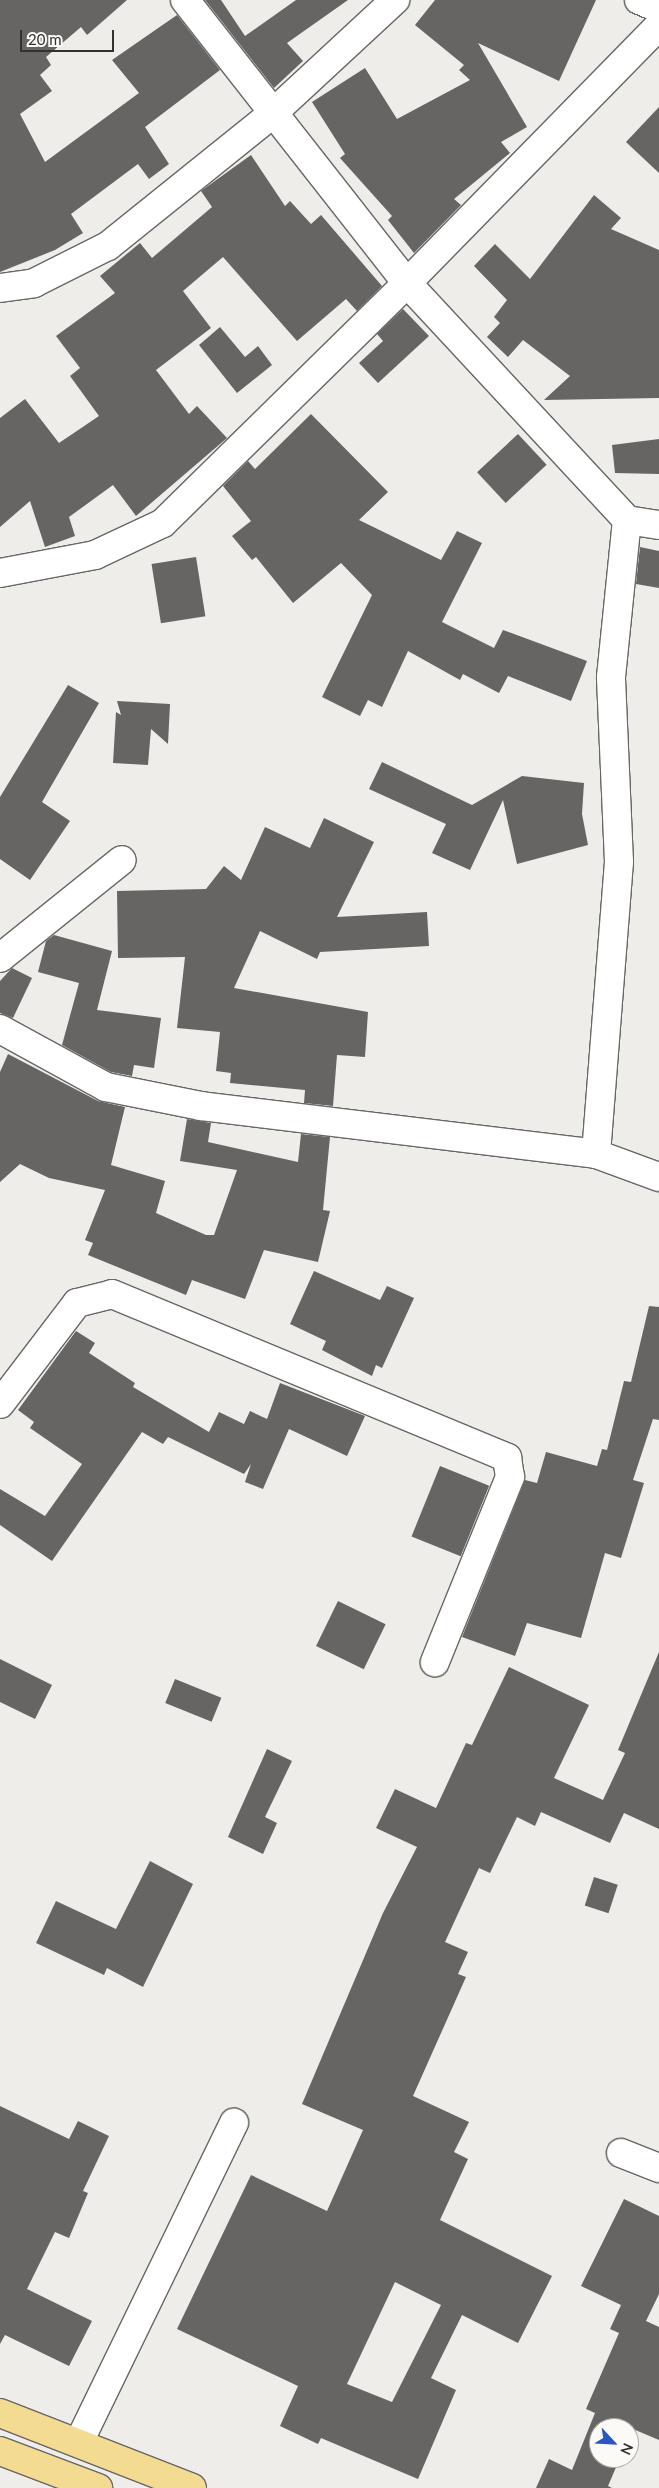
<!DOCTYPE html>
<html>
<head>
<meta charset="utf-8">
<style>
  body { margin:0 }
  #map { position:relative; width:659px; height:2488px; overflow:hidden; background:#eeedea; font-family:Lato,sans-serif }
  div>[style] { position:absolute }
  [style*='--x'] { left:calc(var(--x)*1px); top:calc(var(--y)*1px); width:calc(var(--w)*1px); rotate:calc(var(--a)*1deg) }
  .building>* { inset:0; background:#666563; transform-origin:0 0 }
  .roads { filter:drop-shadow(1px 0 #686764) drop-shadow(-1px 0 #686764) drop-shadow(0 1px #686764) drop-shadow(0 -1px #686764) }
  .minor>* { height:28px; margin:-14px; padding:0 14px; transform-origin:14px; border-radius:14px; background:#fff }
  .major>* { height:28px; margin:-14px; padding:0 14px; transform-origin:14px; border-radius:14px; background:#f3db92 }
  span { translate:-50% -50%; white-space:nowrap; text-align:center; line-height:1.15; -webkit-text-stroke:5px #fbfaf7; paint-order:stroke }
  .north { position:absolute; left:589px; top:2418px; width:50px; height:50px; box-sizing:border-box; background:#fbfaf7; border:1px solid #aaaaa7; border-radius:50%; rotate:115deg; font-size:14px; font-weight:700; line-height:20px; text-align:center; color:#313130 }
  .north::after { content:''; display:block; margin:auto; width:18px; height:22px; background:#2756c5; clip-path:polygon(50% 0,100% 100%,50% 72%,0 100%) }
  .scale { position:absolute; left:20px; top:30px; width:94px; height:22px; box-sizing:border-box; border:2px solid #313130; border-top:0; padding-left:6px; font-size:15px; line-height:18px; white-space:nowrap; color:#313130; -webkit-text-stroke:4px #fbfaf7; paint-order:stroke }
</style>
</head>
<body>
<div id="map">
  <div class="building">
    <i style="clip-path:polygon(0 0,127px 0,87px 35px,81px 27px,46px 57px,51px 65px,40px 75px,52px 91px,20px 114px,45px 162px,139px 93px,112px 60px,177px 15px,220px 70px,145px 127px,169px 164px,149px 179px,138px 164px,71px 214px,83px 233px,55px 250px,0 272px)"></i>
    <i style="clip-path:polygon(205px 0,221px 0,245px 36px,296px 0,348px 0,287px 43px,303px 61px,274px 88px)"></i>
    <i style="clip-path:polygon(435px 0,596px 0,559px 81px,478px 43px,527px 127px,501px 142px,510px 153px,454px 199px,461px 205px,414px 253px,388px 220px,392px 216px,340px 158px,345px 154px,312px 102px,365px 68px,397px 119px,470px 80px,459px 70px,464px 65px,415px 25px)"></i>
    <i style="clip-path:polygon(659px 107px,659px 173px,626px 142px)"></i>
    <i style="clip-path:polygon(251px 155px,285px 206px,290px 201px,311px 224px,321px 215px,382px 286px,357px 311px,346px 299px,297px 341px,223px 257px,183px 291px,211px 328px,156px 370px,189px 414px,197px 406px,227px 438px,136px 516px,113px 485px,69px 517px,75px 536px,45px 547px,30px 501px,0 527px,0 418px,25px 399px,59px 443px,99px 416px,70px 376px,80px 368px,56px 336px,115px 293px,100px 276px,140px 243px,152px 258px,212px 207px,201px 191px)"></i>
    <i style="clip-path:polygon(594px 195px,621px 218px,611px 229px,659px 250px,659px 398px,544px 400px,570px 376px,523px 340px,508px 357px,487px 337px,500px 323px,494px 317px,507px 300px,474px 266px,495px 244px,530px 279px)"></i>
    <i style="clip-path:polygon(403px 309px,429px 336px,378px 383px,359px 363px,383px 341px,377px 334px)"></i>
    <i style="clip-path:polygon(220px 327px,245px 357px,258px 346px,272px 365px,237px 393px,199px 345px)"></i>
    <i style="clip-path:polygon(311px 414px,388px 492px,359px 520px,441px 560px,457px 531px,482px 543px,442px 622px,494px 648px,503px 630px,587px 661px,571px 701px,508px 676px,499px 693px,463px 674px,460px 680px,408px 651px,382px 707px,368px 700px,360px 716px,322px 697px,372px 595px,341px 563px,293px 603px,256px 557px,252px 560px,232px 536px,251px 521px,223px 486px,248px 461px,255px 469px)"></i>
    <i style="left:518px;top:434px;width:42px;height:56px;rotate:47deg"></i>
    <i style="clip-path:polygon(659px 439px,659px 474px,615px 473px,612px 445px)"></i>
    <i style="clip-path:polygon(640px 547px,659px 551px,659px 588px,636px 584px)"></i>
    <i style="left:196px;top:557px;width:60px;height:45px;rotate:81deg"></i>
    <i style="clip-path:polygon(68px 685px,99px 703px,42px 802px,70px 821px,30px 880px,0 859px,0 797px)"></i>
    <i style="clip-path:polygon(117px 701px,170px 704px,168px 744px,151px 729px,148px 765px,113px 763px,116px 712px,121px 715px)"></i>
    <i style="clip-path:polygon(382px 762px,472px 805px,522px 776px,584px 783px,582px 814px,588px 845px,517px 864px,503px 800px,470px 870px,432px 853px,446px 824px,369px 789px)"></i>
    <i style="clip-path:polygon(324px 818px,374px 842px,337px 917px,427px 912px,429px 946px,320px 952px,317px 959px,260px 931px,234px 988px,368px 1012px,365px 1057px,337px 1055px,333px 1106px,304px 1103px,305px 1090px,230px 1083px,231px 1073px,216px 1071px,220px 1032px,177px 1028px,185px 957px,118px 958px,117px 891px,206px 889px,224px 866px,241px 880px,265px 827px,310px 848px)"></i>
    <i style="clip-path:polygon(54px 935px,112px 951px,97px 1010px,161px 1018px,154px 1068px,134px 1065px,132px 1076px,111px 1072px,62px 1045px,79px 983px,38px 972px,46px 941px)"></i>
    <i style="clip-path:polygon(12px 968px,32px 978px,13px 1018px,0 1013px,0 981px)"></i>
    <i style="clip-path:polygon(8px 1054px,98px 1101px,125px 1107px,111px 1165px,165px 1181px,156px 1213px,206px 1235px,214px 1235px,237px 1170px,180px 1161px,187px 1119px,211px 1123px,208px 1142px,298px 1162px,301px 1134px,330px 1137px,323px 1210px,330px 1211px,318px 1262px,264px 1250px,245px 1299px,192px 1280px,186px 1295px,88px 1255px,93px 1243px,85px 1240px,105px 1190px,49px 1178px,20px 1164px,0 1182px,0 1072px)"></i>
    <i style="clip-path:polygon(314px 1271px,380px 1300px,387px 1286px,414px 1298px,382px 1368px,376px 1365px,372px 1376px,322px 1350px,326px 1341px,290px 1324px)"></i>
    <i style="clip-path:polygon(649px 1306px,659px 1307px,659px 1420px,653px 1419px,633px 1480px,644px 1483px,621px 1558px,605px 1553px,581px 1638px,527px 1623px,515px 1656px,462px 1637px,525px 1480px,537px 1483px,546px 1452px,597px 1466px,602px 1449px,607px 1450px,624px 1381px,631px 1382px)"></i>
    <i style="clip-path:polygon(76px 1331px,95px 1343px,89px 1353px,135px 1383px,133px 1387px,209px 1432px,219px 1412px,244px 1424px,250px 1411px,267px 1419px,280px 1383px,365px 1416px,347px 1456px,289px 1429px,263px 1489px,245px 1482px,251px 1464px,244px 1474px,168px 1437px,163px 1444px,142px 1432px,52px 1561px,0 1525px,0 1489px,45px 1516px,82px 1464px,30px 1428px,34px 1422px,18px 1410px)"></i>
    <i style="left:440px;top:1466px;width:53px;height:76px;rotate:22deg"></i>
    <i style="left:338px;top:1601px;width:53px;height:50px;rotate:26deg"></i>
    <i style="clip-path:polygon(evenodd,659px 1652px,659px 1829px,624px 1813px,610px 1843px,541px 1812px,535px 1826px,517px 1817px,490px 1873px,479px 1868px,445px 1942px,468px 1952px,458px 1974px,466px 1977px,413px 2096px,469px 2122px,454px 2152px,468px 2159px,440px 2220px,552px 2276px,518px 2343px,462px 2315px,431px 2378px,456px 2390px,418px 2479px,321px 2438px,318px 2444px,280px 2426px,298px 2386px,177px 2329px,251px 2175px,327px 2211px,363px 2130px,302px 2104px,383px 1913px,417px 1847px,376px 1828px,395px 1789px,436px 1808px,466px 1743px,472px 1745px,509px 1667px,589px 1705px,554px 1778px,603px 1800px,625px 1753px,618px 1750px,659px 1652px,395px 2282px,441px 2305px,392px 2402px,347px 2384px,395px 2282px)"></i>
    <i style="clip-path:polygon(0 1659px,52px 1685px,35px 1719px,0 1702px)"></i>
    <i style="left:175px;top:1679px;width:50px;height:26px;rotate:22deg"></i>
    <i style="clip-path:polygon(267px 1749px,292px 1761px,265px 1817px,277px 1823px,263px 1854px,228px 1837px)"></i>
    <i style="clip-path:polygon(150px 1861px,193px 1884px,143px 1987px,107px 1968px,104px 1975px,36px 1943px,56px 1901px,116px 1929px)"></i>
    <i style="left:594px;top:1877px;width:25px;height:30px;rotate:18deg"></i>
    <i style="clip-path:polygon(0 2106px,69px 2139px,78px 2121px,109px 2136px,83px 2191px,88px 2193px,69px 2238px,55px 2232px,27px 2289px,92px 2321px,69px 2366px,5px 2335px,0 2344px)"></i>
    <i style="clip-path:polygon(624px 2199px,659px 2216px,659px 2294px,646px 2321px,659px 2327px,659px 2440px,633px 2429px,629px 2438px,629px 2428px,599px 2428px,599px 2458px,620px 2458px,608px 2486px,612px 2488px,536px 2488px,549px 2459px,572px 2470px,595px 2413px,586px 2409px,619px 2333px,610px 2329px,621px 2305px,581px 2286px)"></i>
  </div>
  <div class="roads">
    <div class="minor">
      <i style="--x:185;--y:0;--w:360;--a:51.9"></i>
      <i style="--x:407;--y:283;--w:323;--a:47.1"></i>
      <i style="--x:627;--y:520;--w:32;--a:9"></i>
      <i style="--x:639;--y:0;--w:22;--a:22"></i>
      <i style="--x:0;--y:288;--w:34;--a:-8"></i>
      <i style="--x:34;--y:283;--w:83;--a:-26.6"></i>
      <i style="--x:108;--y:246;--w:211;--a:-38.8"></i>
      <i style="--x:272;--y:114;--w:168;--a:-42.8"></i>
      <i style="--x:0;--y:573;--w:97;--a:-10.7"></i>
      <i style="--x:95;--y:555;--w:75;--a:-25.2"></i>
      <i style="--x:163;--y:523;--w:342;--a:-44.5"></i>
      <i style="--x:407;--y:283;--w:360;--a:-45.6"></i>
      <i style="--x:0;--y:958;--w:156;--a:-38.8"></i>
      <i style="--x:0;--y:1029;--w:121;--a:28.7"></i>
      <i style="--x:106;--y:1087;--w:97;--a:11.3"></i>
      <i style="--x:201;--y:1106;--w:398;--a:6.9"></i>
      <i style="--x:596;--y:1154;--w:67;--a:20.1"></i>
      <i style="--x:596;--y:1154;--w:293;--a:-85.5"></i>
      <i style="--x:619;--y:862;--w:185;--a:-92.5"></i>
      <i style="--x:611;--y:677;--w:158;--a:-84.2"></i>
      <i style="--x:0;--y:1404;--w:127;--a:-52.7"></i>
      <i style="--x:77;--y:1303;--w:36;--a:-14"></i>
      <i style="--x:112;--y:1294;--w:428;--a:22.5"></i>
      <i style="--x:507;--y:1458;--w:19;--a:81"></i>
      <i style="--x:510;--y:1477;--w:200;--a:112.1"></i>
      <i style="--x:621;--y:2153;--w:41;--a:21.5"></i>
      <i style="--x:79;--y:2442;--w:355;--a:-64.1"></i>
    </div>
    <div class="major">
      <i style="--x:0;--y:2413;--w:206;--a:21.3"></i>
      <i style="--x:0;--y:2451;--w:105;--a:20.7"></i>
    </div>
  </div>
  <div class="north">N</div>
  <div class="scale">20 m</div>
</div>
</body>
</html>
